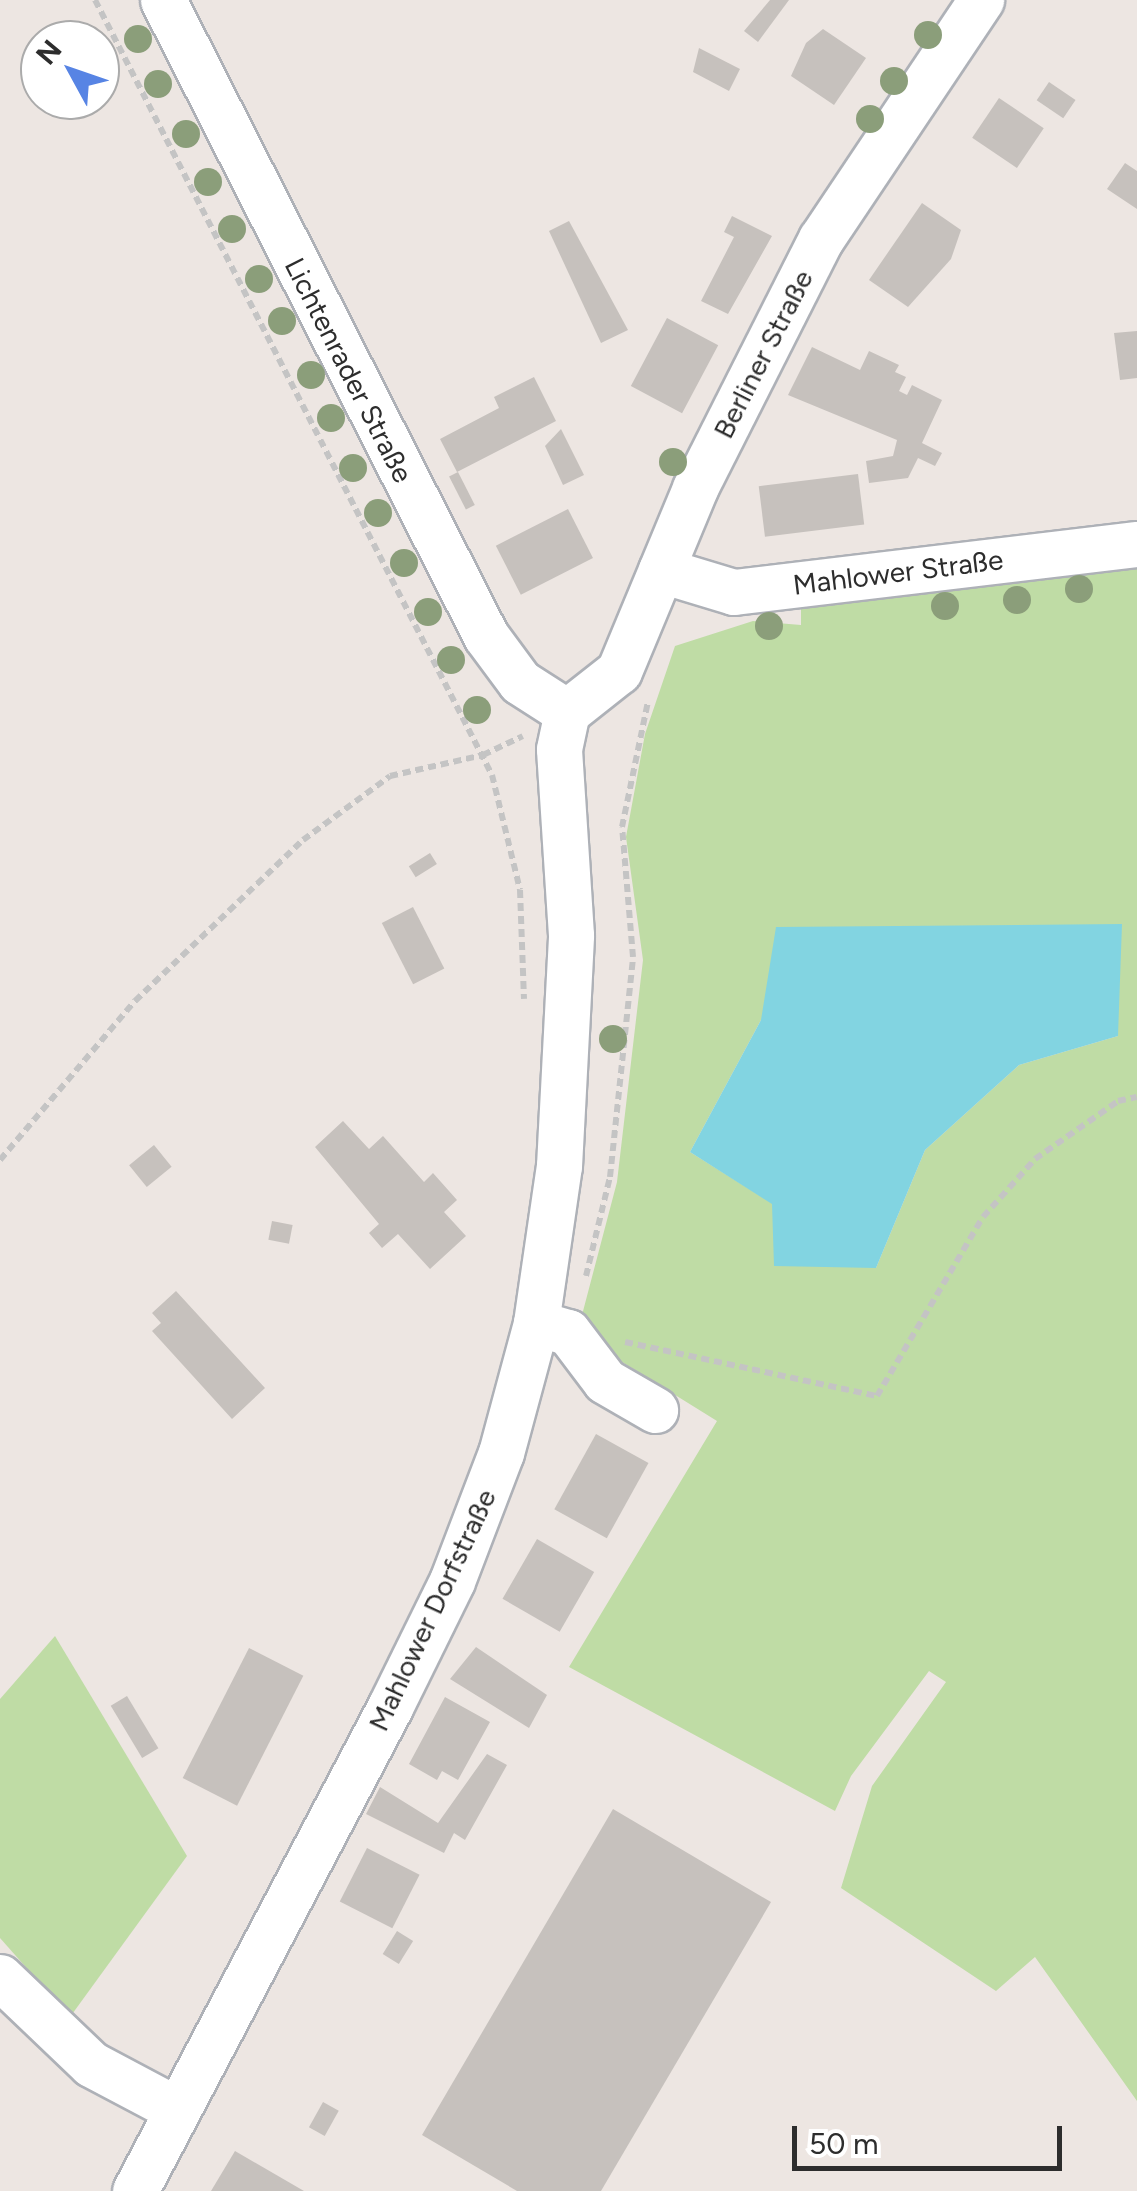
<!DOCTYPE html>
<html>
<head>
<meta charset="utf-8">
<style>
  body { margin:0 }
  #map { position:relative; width:1137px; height:2191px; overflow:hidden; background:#ede6e2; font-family:Figtree,sans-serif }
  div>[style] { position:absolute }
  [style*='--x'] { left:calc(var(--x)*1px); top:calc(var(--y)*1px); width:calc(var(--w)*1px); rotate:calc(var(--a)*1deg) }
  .green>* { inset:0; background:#bfdca5 }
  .water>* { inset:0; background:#82d4e1 }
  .building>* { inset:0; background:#c6c1bd; transform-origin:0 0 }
  .path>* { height:6px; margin-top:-3px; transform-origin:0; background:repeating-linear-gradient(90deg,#c4c4c4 0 8px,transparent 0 13px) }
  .roads { filter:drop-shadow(2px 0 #aeb1b7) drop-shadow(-2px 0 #aeb1b7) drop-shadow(0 2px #aeb1b7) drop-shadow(0 -2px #aeb1b7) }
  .minor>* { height:45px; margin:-22.5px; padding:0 22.5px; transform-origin:22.5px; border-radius:22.5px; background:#fff }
  .trees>* { width:28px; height:28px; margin:-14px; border-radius:50%; background:#8b9e7a }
  span { translate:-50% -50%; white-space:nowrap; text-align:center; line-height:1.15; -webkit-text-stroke:8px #fff; paint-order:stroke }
  .street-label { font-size:28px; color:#2d2d2d }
  .north { position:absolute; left:20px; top:20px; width:100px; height:100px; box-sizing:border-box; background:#fff; border:2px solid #ababab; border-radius:50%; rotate:310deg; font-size:28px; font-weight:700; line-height:40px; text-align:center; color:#2d2d2d }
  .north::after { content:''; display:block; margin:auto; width:35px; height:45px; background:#5784e4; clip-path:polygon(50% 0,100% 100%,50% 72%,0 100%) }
  .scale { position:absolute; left:792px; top:2126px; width:270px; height:45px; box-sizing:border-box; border:5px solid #2d2d2d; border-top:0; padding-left:12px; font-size:30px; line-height:35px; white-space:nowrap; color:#2d2d2d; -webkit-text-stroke:8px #fff; paint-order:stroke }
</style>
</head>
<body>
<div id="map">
  <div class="green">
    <i style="clip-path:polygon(evenodd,1137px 558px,1137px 2101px,1035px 1957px,996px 1991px,841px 1888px,872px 1786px,946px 1682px,929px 1671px,851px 1776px,835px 1811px,569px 1667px,717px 1421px,577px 1334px,617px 1182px,643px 960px,626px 837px,645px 734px,675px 646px,753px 621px,801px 625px,801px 594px,1137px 558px,761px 1020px,1118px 1036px,1019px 1065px,925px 1150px,876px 1268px,690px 1152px,761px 1020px)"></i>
    <i style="clip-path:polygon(55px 1636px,187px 1856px,70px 2017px,0 1938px,0 1699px)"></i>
  </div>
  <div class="water">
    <i style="clip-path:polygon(1122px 924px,1118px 1036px,1019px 1065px,925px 1150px,876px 1268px,774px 1266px,772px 1204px,690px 1152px,761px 1020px,776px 927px)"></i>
  </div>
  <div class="building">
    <i style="clip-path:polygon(770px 0,789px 0,758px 42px,744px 31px)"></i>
    <i style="clip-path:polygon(823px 29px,866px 58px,834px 105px,791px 76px,806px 43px)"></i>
    <i style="clip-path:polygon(699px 48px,740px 69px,729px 91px,693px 72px)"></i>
    <i style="left:1049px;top:82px;width:32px;height:22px;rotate:34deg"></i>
    <i style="left:999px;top:98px;width:54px;height:48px;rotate:34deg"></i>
    <i style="clip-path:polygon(1125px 163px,1137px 171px,1137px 209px,1107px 189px)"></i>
    <i style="clip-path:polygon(922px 203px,961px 230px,951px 259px,908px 307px,869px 280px)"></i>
    <i style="clip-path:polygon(732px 216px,772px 236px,728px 314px,701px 301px,734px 237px,724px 232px)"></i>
    <i style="clip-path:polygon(569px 221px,628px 330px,601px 343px,549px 231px)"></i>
    <i style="left:667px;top:318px;width:58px;height:77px;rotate:28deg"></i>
    <i style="clip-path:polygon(1137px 331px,1137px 378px,1120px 380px,1114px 333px)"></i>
    <i style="clip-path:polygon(812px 347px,860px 370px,869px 351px,899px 365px,895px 372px,906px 377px,899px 391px,907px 395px,912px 385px,942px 400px,922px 443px,942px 453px,935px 466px,918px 458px,908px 478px,869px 483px,866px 461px,893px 456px,897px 440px,788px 395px)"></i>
    <i style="clip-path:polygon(534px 377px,556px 421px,457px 472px,440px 439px,499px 408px,494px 397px)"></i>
    <i style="clip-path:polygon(561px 429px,584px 475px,563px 485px,545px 446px)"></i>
    <i style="left:458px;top:472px;width:37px;height:10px;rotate:63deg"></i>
    <i style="left:858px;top:474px;width:51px;height:100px;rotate:83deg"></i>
    <i style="left:568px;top:509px;width:55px;height:81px;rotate:63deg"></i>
    <i style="left:430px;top:853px;width:13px;height:25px;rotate:58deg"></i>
    <i style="left:413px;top:907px;width:69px;height:35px;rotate:63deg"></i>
    <i style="clip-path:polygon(343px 1121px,369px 1149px,383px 1136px,424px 1182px,433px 1173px,457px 1200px,444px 1212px,466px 1236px,430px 1269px,398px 1234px,382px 1248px,369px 1233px,379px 1224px,315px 1147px)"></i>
    <i style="left:154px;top:1145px;width:28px;height:32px;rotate:51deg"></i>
    <i style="left:272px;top:1221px;width:21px;height:19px;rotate:11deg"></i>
    <i style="clip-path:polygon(176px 1291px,265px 1388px,232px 1419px,152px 1331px,161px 1323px,152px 1313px)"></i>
    <i style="left:596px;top:1434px;width:60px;height:86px;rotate:29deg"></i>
    <i style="left:537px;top:1539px;width:66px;height:69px;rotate:30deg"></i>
    <i style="clip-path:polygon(476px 1647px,547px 1695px,529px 1728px,450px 1679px)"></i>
    <i style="left:249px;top:1648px;width:61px;height:146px;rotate:27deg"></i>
    <i style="left:127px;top:1696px;width:61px;height:19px;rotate:59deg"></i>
    <i style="clip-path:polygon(445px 1697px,490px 1722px,458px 1780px,442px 1771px,437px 1780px,409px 1764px)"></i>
    <i style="clip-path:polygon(487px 1754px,507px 1765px,465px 1840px,454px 1833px,444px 1853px,366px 1814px,380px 1787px,438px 1823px)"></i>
    <i style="clip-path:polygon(613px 1809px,771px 1902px,601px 2191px,517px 2191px,422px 2135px)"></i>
    <i style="left:367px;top:1848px;width:59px;height:60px;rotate:27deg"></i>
    <i style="left:397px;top:1931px;width:19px;height:27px;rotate:32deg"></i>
    <i style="left:323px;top:2102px;width:18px;height:29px;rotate:29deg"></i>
    <i style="clip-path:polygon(235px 2151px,304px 2191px,211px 2191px)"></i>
  </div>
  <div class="path">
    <i style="--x:95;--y:0;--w:871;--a:62.88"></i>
    <i style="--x:492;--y:775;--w:118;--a:76.3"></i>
    <i style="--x:520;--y:890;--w:109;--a:87.9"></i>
    <i style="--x:0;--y:1160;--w:209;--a:-49.7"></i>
    <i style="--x:135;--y:1001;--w:233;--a:-43.8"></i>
    <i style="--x:303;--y:840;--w:108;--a:-36.3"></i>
    <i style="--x:390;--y:776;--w:95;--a:-12.7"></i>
    <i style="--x:483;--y:755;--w:44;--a:-25.4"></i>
    <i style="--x:586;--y:1276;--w:102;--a:-76.4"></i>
    <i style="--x:610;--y:1177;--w:221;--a:-84"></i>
    <i style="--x:633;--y:957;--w:130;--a:-94.8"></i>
    <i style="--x:622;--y:827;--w:129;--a:-78.3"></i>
    <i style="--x:625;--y:1342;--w:258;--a:12.1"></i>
    <i style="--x:877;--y:1396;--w:208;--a:-59.4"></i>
    <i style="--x:983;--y:1217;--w:78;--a:-48.1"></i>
    <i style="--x:1035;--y:1159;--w:101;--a:-34.9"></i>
    <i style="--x:1118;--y:1101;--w:19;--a:-12"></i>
  </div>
  <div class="roads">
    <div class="minor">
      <i style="--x:163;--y:0;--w:713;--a:63.08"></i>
      <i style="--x:486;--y:636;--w:57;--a:53.5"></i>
      <i style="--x:520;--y:682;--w:56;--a:32.6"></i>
      <i style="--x:661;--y:570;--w:76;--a:16.8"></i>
      <i style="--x:734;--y:592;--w:406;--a:-6.8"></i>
      <i style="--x:567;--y:712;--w:66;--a:-38.3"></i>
      <i style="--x:619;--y:671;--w:198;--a:-67.4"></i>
      <i style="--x:695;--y:488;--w:279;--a:-63.2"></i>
      <i style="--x:821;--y:239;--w:288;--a:-56.2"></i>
      <i style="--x:536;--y:1323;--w:33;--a:16"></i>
      <i style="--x:568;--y:1332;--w:61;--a:52.9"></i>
      <i style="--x:605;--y:1381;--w:58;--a:30.1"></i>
      <i style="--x:0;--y:1977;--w:126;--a:43.7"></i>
      <i style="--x:91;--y:2064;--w:98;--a:27.9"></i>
      <i style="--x:135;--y:2191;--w:547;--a:-62.22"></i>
      <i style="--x:390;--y:1707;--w:140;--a:-63.8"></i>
      <i style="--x:452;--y:1581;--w:137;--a:-69.1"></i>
      <i style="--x:501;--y:1453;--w:135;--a:-74.9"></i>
      <i style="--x:536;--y:1323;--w:159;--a:-81.7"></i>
      <i style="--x:559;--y:1166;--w:231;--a:-87"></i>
      <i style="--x:571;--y:935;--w:186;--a:-93.7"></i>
      <i style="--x:559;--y:749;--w:38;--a:-78"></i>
    </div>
  </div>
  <div class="trees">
    <i style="left:928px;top:35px"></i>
    <i style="left:138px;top:39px"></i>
    <i style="left:894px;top:81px"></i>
    <i style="left:158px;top:84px"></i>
    <i style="left:870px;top:119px"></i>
    <i style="left:186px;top:134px"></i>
    <i style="left:208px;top:182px"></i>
    <i style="left:232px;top:229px"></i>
    <i style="left:259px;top:279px"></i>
    <i style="left:282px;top:321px"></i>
    <i style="left:311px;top:375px"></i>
    <i style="left:331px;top:418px"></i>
    <i style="left:673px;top:462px"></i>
    <i style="left:353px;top:468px"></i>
    <i style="left:378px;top:513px"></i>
    <i style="left:404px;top:563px"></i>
    <i style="left:1079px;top:589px"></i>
    <i style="left:1017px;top:600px"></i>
    <i style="left:945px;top:606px"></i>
    <i style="left:428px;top:612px"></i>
    <i style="left:769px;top:626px"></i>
    <i style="left:451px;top:660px"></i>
    <i style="left:477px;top:710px"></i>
    <i style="left:613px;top:1039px"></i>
  </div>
  <div class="street-label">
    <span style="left:763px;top:354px;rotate:-63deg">Berliner Straße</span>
    <span style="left:349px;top:370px;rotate:63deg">Lichtenrader Straße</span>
    <span style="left:898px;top:572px;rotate:-7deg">Mahlower Straße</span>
    <span style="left:432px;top:1610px;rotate:-65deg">Mahlower Dorfstraße</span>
  </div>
  <div class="north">N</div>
  <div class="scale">50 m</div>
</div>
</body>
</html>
